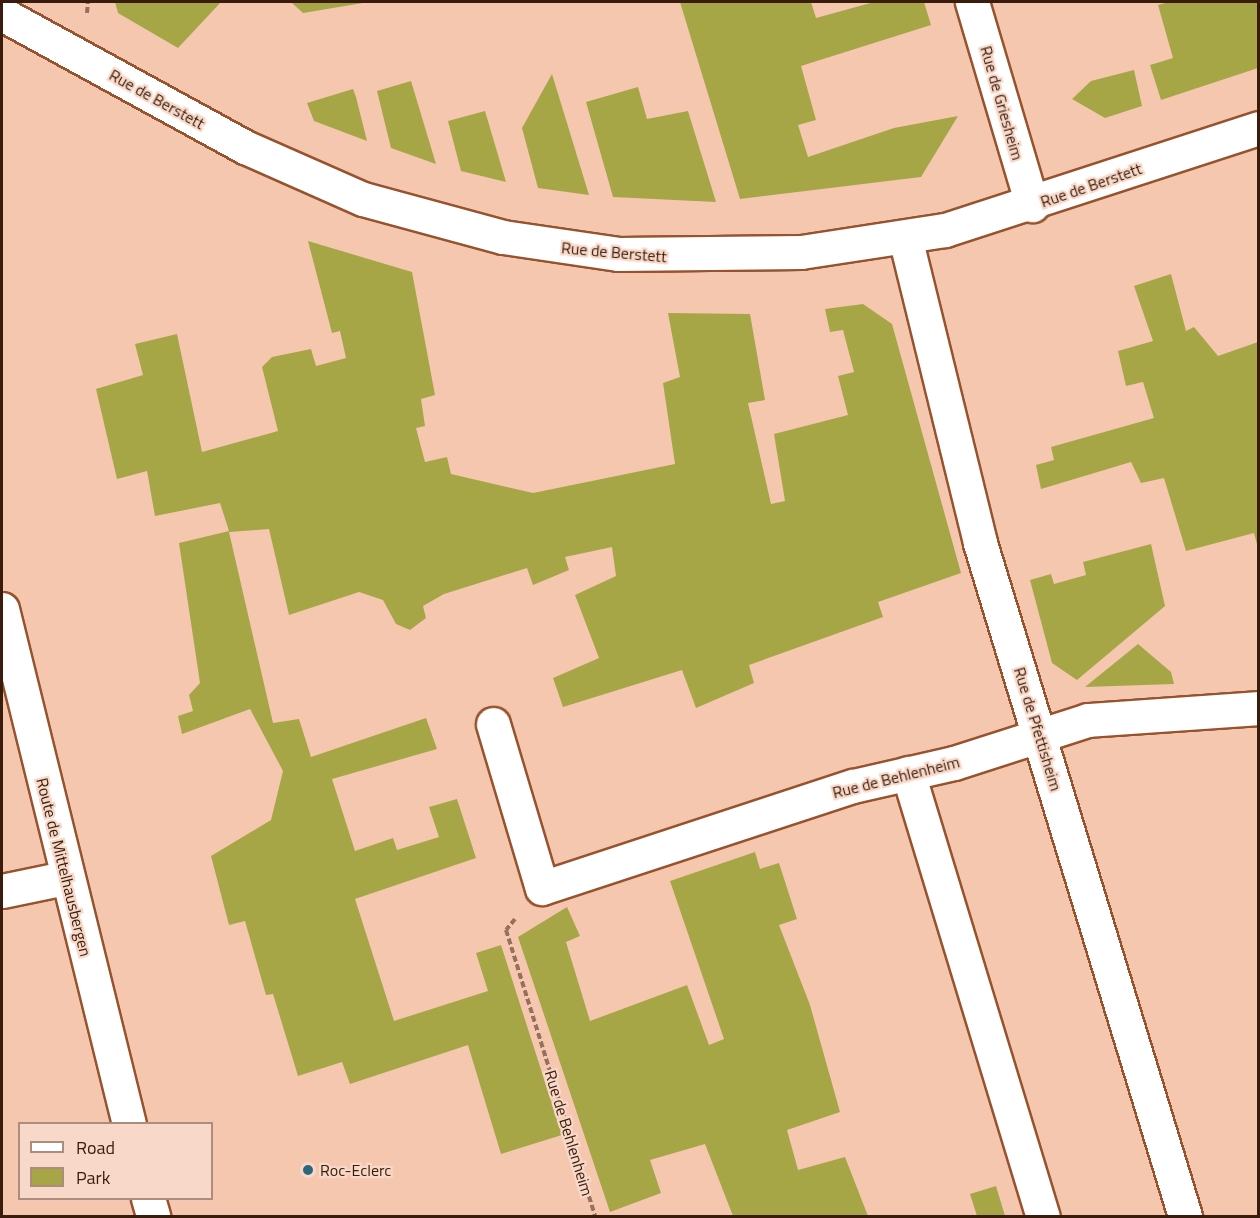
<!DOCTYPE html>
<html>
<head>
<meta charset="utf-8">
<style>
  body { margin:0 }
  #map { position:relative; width:1260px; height:1218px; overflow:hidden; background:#f5c7af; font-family:"Titillium Web",sans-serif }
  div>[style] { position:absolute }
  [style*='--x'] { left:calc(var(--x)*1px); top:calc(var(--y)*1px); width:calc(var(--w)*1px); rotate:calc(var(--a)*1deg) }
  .green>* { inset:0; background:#a7a647 }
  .path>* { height:4px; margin-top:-2px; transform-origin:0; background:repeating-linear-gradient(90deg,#95705c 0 6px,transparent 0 9px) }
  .roads { filter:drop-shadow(2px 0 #96532d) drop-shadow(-2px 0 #96532d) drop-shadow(0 2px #96532d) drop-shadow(0 -2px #96532d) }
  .street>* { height:33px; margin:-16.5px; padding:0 16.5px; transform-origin:16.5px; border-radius:16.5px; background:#fff }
  .secondary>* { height:33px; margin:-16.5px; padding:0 16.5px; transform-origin:16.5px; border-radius:16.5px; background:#fff }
  .dots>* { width:16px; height:16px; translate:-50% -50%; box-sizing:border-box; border:3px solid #f8d8c8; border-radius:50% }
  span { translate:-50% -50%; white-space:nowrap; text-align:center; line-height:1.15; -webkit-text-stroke:4.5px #f8d8c8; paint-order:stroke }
  .street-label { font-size:16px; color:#391c0c }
  .poi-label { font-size:16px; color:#391c0c }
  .left { translate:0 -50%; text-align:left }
  .frame { position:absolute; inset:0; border:3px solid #391c0c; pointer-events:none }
  .legend { position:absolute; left:18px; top:1122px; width:195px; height:78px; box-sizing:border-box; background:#f8d8c8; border:2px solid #ac8d7d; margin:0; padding:8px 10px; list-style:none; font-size:18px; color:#391c0c }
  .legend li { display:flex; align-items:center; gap:12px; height:30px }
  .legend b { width:30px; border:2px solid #ac8d7d }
</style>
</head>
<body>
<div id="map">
  <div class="green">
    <i style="clip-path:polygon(115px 2px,221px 2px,178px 48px,118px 13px)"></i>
    <i style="clip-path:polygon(291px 2px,369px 2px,303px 13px)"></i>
    <i style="clip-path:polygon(680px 2px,811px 2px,816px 18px,874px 2px,924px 2px,931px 25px,801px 66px,816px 120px,798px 125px,808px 157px,894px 128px,958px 116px,921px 177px,740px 199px)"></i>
    <i style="clip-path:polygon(1169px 2px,1258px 2px,1258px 68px,1161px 100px,1150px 65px,1173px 58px,1158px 5px)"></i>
    <i style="clip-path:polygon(1134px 70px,1142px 106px,1105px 118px,1072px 99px,1091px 81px)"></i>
    <i style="clip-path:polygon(552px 74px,589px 195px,538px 188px,522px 128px)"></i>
    <i style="clip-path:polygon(411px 81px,436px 164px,391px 148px,377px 91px)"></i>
    <i style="clip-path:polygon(638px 87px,647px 119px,688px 111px,716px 202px,613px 197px,586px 102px)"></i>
    <i style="clip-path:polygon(353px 89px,356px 97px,367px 141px,314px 121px,307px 103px)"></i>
    <i style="clip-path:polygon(485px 111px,506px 182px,461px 171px,448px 121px)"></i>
    <i style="clip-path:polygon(308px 241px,412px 272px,435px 395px,421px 399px,425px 426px,416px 428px,425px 462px,447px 457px,451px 474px,533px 493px,675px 464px,663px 383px,680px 377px,668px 313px,750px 314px,765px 400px,748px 403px,771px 504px,785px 501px,774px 434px,848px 415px,838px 376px,854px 372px,843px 330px,830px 332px,825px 309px,863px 304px,892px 324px,961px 573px,878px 602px,883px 617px,749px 665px,754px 683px,696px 708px,682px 670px,563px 707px,553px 678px,599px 658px,575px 595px,616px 576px,612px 547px,565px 557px,569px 570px,533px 585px,527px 568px,444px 594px,423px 606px,426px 618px,410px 630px,396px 624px,383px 600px,359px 592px,289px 615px,269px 529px,229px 532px,273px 723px,299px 719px,311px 757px,426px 718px,437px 749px,332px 779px,355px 851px,393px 838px,397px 850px,439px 837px,429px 807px,457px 799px,476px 858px,355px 899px,394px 1021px,488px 991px,476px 953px,501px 945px,562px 1135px,501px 1154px,468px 1045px,350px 1084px,342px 1062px,298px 1076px,273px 994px,266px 995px,245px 921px,229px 925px,211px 856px,271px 820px,283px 771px,250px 709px,182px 734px,178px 716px,193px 711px,189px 695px,200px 683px,179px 543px,229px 531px,220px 503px,155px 516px,147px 471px,117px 479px,96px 389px,143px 375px,135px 344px,177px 334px,202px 452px,278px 431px,262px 367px,272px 357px,311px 349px,316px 366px,346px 358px,340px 331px,332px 333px)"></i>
    <i style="clip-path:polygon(1171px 274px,1186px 331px,1194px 327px,1218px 356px,1258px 342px,1258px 548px,1254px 533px,1186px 551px,1164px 478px,1141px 483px,1131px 462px,1041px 489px,1036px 465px,1054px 460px,1051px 447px,1154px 418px,1143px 382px,1126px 386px,1118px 351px,1153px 341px,1134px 286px)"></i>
    <i style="clip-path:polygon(1151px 544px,1165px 606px,1077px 680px,1052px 663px,1030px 580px,1051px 574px,1054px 584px,1086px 575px,1083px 562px)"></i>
    <i style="clip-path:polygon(1138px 644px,1171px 672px,1174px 684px,1085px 687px)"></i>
    <i style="clip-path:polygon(755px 852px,760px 869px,779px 863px,797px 919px,779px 925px,810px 1005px,840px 1112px,787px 1130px,798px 1170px,845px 1157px,868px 1216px,733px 1216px,705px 1144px,650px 1160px,661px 1193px,610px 1212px,518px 937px,567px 907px,580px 936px,566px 942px,590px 1021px,687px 985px,709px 1045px,724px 1039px,670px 881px)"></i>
    <i style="clip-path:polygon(996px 1186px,1005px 1216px,977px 1216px,970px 1194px)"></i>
  </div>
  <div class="path">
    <i style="--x:87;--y:13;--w:11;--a:-85"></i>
    <i style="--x:515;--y:919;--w:14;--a:129"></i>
    <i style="--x:506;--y:930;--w:300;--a:72.7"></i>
  </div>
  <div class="roads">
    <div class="street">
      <i style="--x:972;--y:2;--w:212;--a:73.5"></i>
      <i style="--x:905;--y:237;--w:315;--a:76.2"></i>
      <i style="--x:980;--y:543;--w:704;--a:73.06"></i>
      <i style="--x:493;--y:724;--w:171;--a:73.4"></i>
      <i style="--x:542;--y:888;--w:327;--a:-18.2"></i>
      <i style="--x:853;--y:786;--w:104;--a:-12.8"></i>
      <i style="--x:954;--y:763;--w:141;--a:-17.8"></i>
      <i style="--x:1088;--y:720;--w:170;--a:-4"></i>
      <i style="--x:908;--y:773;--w:463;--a:73.1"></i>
      <i style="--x:2;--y:891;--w:64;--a:-11.7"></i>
    </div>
    <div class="secondary">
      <i style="--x:2;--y:14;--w:277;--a:28.7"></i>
      <i style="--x:245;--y:147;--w:129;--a:23.8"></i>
      <i style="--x:363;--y:199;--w:145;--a:15.2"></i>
      <i style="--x:503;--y:237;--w:116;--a:8.4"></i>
      <i style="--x:618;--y:254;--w:183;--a:-0.6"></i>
      <i style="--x:801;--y:252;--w:146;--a:-8.7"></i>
      <i style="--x:945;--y:230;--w:329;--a:-18"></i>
      <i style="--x:2;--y:609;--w:530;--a:76.15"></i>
      <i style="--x:148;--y:1198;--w:19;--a:74"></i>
    </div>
  </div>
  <div class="dots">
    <i style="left:308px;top:1170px;background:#2c677f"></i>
  </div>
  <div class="street-label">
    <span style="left:157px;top:99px;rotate:29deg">Rue de Berstett</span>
    <span style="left:1002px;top:103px;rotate:74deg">Rue de Griesheim</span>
    <span style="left:1091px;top:185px;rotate:-19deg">Rue de Berstett</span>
    <span style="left:614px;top:252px;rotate:5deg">Rue de Berstett</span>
    <span style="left:1038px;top:729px;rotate:73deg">Rue de Pfettisheim</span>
    <span style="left:896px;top:777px;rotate:-14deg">Rue de Behlenheim</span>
    <span style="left:64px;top:867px;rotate:76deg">Route de Mittelhausbergen</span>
    <span style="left:569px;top:1133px;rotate:73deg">Rue de Behlenheim</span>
  </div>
  <div class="poi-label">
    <span class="left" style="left:320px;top:1170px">Roc-Eclerc</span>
  </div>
  <div class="frame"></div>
  <ul class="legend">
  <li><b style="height:8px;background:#fff"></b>Road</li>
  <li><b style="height:16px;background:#a7a647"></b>Park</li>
  </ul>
</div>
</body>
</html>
